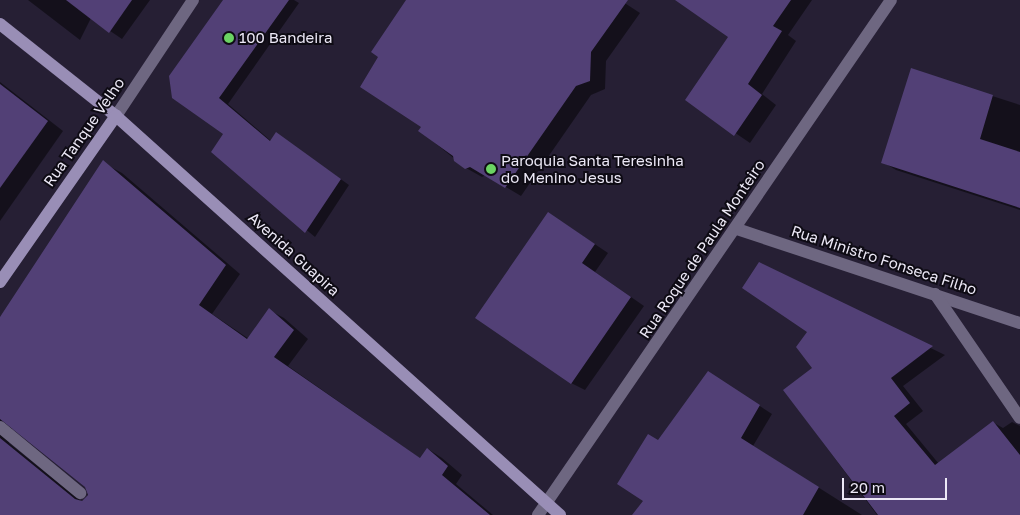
<!DOCTYPE html>
<html>
<head>
<meta charset="utf-8">
<style>
  body { margin:0 }
  #map { position:relative; width:1020px; height:515px; overflow:hidden; background:#261f34; font-family:"Golos Text",sans-serif }
  div>[style] { position:absolute }
  [style*='--x'] { left:calc(var(--x)*1px); top:calc(var(--y)*1px); width:calc(var(--w)*1px); rotate:calc(var(--a)*1deg) }
  .shadow>* { inset:0; background:#0007 }
  .building>* { inset:0; background:#524076 }
  .lane>* { height:12px; margin:-6px; padding:0 6px; transform-origin:6px; border-radius:6px; background:#6e6781 }
  .street>* { height:12px; margin:-6px; padding:0 6px; transform-origin:6px; border-radius:6px; background:#6e6781 }
  .secondary>* { height:12px; margin:-6px; padding:0 6px; transform-origin:6px; border-radius:6px; background:#998eb6 }
  .dots>* { width:14px; height:14px; translate:-50% -50%; box-sizing:border-box; border:2px solid #0e0b14; border-radius:50% }
  span { translate:-50% -50%; white-space:nowrap; text-align:center; line-height:1.15; -webkit-text-stroke:4px #0e0b14; paint-order:stroke }
  .poi-label { font-size:15px; color:#ece8f6 }
  .left { translate:0 -50%; text-align:left }
  .street-label { font-size:15px; color:#ece8f6 }
  .scale { position:absolute; left:842px; top:478px; width:105px; height:22px; box-sizing:border-box; border:2px solid #ece8f6; border-top:0; padding-left:6px; font-size:15px; line-height:18px; white-space:nowrap; color:#ece8f6; -webkit-text-stroke:4px #0e0b14; paint-order:stroke }
</style>
</head>
<body>
<div id="map">
  <div class="shadow">
    <i style="clip-path:polygon(28px 0,150px 0,122px 39px,91px 18px,80px 40px)"></i>
    <i style="clip-path:polygon(224px 0,294px 0,299px 3px,228px 104px,271px 141px,277px 134px,349px 185px,315px 237px,213px 152px,224px 134px,173px 97px)"></i>
    <i style="clip-path:polygon(408px 0,620px 0,640px 13px,606px 61px,605px 89px,591px 95px,521px 196px,486px 175px,482px 177px,466px 168px,420px 131px,422px 127px)"></i>
    <i style="clip-path:polygon(677px 0,812px 0,788px 35px,796px 41px,762px 94px,776px 105px,750px 143px,687px 100px,730px 37px)"></i>
    <i style="clip-path:polygon(911px 70px,1020px 105px,1020px 210px,896px 170px,883px 162px)"></i>
    <i style="clip-path:polygon(0 82px,63px 131px,0 221px)"></i>
    <i style="clip-path:polygon(evenodd,107px 165px,122px 173px,240px 274px,212px 314px,249px 339px,269px 310px,284px 318px,308px 339px,288px 366px,421px 459px,428px 449px,442px 458px,462px 475px,456px 484px,493px 515px,0 515px,0 318px,107px 165px,8px 429px,17px 429px,86px 486px,88px 499px,81px 501px,9px 443px,8px 429px)"></i>
    <i style="clip-path:polygon(562px 222px,608px 253px,595px 272px,644px 306px,585px 390px,571px 383px)"></i>
    <i style="clip-path:polygon(759px 264px,945px 355px,903px 386px,923px 411px,906px 424px,939px 464px,994px 423px,1003px 428px,1012px 422px,1020px 426px,1020px 515px,877px 515px,784px 390px,814px 368px,809px 332px)"></i>
    <i style="clip-path:polygon(722px 381px,772px 414px,753px 446px,862px 515px,634px 515px,645px 501px,658px 442px)"></i>
  </div>
  <div class="building">
    <i style="clip-path:polygon(66px 0,132px 0,109px 33px)"></i>
    <i style="clip-path:polygon(223px 0,289px 0,219px 98px,270px 141px,276px 132px,341px 179px,305px 233px,211px 152px,223px 134px,172px 98px,169px 76px)"></i>
    <i style="clip-path:polygon(406px 0,628px 0,591px 52px,590px 81px,576px 86px,505px 188px,470px 167px,465px 169px,454px 161px,453px 156px,418px 131px,421px 127px,360px 87px,378px 57px,371px 52px)"></i>
    <i style="clip-path:polygon(675px 0,791px 0,773px 26px,782px 31px,748px 84px,762px 95px,734px 136px,685px 100px,728px 37px)"></i>
    <i style="clip-path:polygon(911px 68px,993px 95px,980px 139px,1020px 152px,1020px 208px,881px 163px)"></i>
    <i style="clip-path:polygon(0 84px,48px 121px,0 188px)"></i>
    <i style="clip-path:polygon(103px 160px,226px 265px,199px 305px,247px 339px,269px 308px,294px 330px,274px 357px,420px 458px,427px 448px,448px 466px,442px 475px,490px 515px,0 515px,0 438px,75px 499px,82px 501px,88px 495px,85px 487px,0 419px,0 317px)"></i>
    <i style="clip-path:polygon(548px 212px,595px 244px,582px 263px,631px 297px,571px 384px,475px 318px)"></i>
    <i style="clip-path:polygon(759px 262px,933px 346px,891px 378px,910px 403px,894px 416px,935px 465px,993px 421px,1020px 455px,1020px 515px,878px 515px,783px 390px,812px 368px,796px 347px,807px 332px,742px 288px)"></i>
    <i style="clip-path:polygon(708px 371px,760px 405px,741px 438px,819px 487px,803px 515px,632px 515px,643px 501px,617px 484px,648px 434px,658px 440px)"></i>
  </div>
  <div class="lane">
    <i style="--x:0;--y:427;--w:104;--a:39.5"></i>
  </div>
  <div class="street">
    <i style="--x:116;--y:116;--w:139;--a:-56.4"></i>
    <i style="--x:737;--y:229;--w:298;--a:18.4"></i>
    <i style="--x:935;--y:294;--w:150;--a:55.6"></i>
    <i style="--x:538;--y:515;--w:624;--a:-55.57"></i>
  </div>
  <div class="secondary">
    <i style="--x:0;--y:24;--w:148;--a:38.4"></i>
    <i style="--x:116;--y:116;--w:597;--a:41.94"></i>
    <i style="--x:0;--y:282;--w:203;--a:-55.1"></i>
  </div>
  <div class="dots">
    <i style="left:229px;top:38px;background:#6bd363"></i>
    <i style="left:491px;top:169px;background:#6bd363"></i>
  </div>
  <div class="poi-label">
    <span class="left" style="left:239px;top:38px">100 Bandeira</span>
    <span class="left" style="left:501px;top:169px">Paroquia Santa Teresinha<br>do Menino Jesus</span>
  </div>
  <div class="street-label">
    <span style="left:84px;top:132px;rotate:-55deg">Rua Tanque Velho</span>
    <span style="left:702px;top:249px;rotate:-56deg">Rua Roque de Paula Monteiro</span>
    <span style="left:294px;top:254px;rotate:42deg">Avenida Guapira</span>
    <span style="left:884px;top:260px;rotate:18deg">Rua Ministro Fonseca Filho</span>
  </div>
  <div class="scale">20 m</div>
</div>
</body>
</html>
